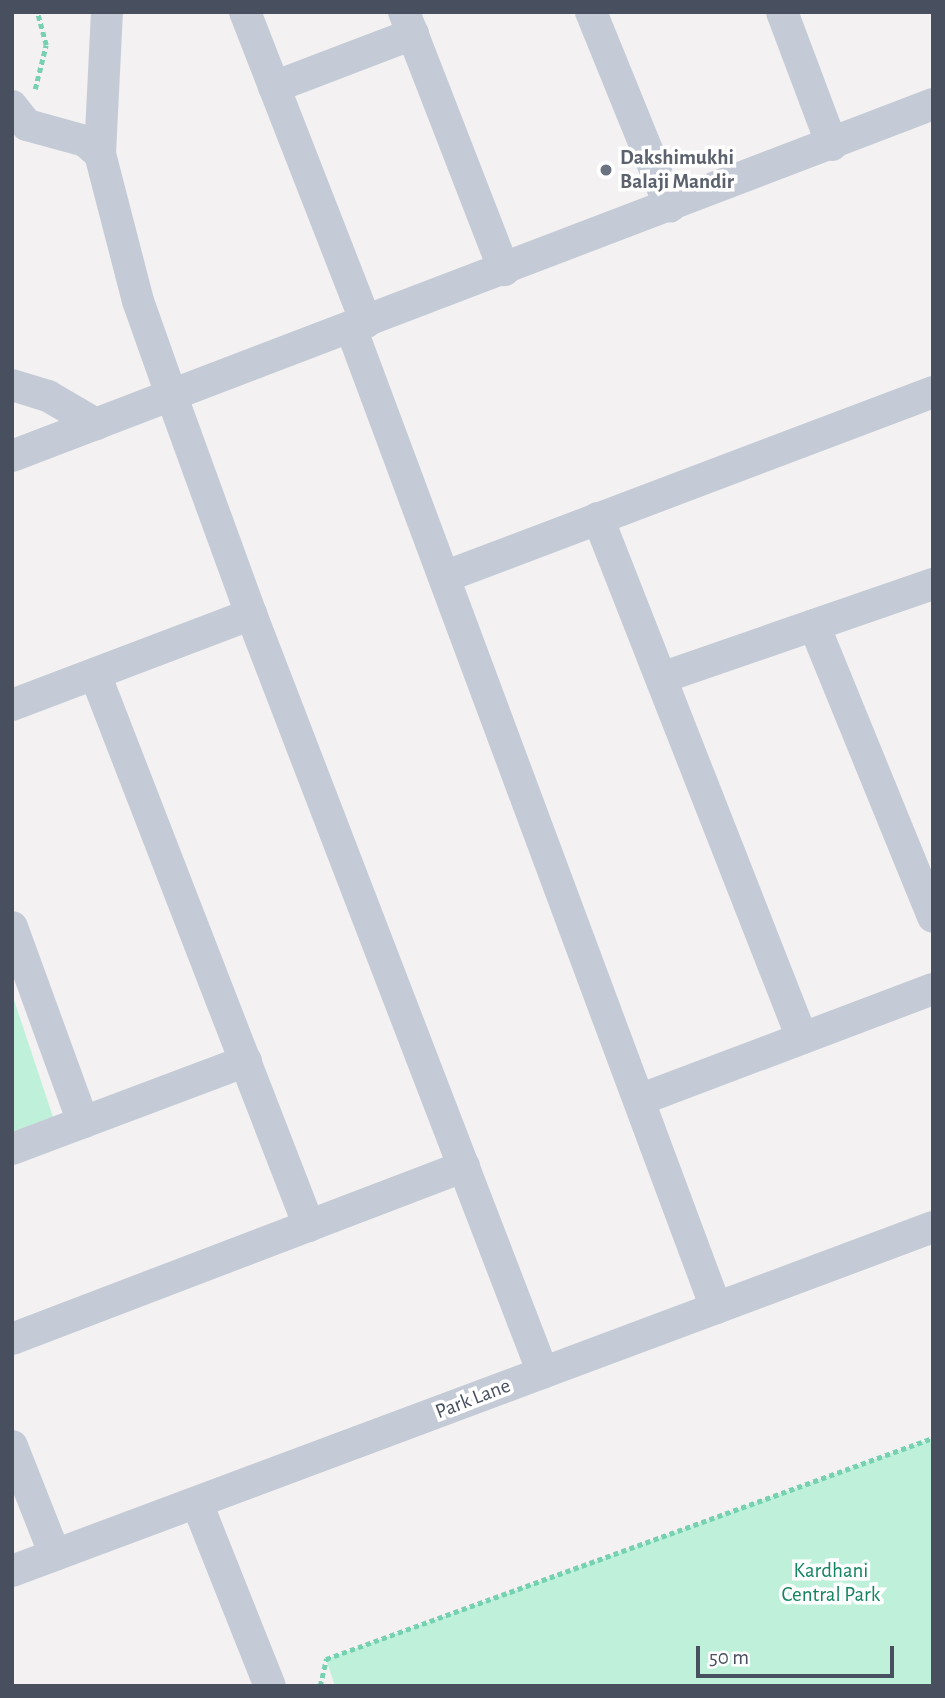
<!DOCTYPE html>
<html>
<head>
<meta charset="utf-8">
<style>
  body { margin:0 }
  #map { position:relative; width:945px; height:1698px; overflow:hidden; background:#f3f1f1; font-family:"Alegreya Sans",sans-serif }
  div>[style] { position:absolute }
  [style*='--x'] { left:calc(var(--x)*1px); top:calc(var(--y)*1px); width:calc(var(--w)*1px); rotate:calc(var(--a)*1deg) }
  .green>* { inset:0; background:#bff1da }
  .path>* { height:4.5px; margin-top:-2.25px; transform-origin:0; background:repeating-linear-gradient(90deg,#76d1b2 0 5px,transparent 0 8.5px) }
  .minor>* { height:32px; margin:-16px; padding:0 16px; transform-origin:16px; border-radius:16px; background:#c4cbd6 }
  .dots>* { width:19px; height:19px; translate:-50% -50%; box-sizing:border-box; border:4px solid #fff; border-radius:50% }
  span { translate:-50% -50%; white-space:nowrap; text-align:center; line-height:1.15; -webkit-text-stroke:7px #fff; paint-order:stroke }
  .worship-label { font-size:21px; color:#5b616d; font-weight:700 }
  .left { translate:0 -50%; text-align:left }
  .street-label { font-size:21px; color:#48505f }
  .park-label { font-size:21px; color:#14855e }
  .frame { position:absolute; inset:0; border:14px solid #48505f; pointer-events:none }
  .scale { position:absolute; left:696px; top:1646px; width:198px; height:32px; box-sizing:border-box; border:4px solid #48505f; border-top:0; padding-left:9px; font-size:21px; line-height:24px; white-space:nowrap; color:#48505f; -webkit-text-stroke:5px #fff; paint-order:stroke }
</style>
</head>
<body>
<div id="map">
  <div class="green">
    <i style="clip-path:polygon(12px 994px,53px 1117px,12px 1132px)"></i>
    <i style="clip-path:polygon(933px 1438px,933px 1686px,335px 1686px,326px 1659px)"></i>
  </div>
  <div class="path">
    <i style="--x:35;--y:89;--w:45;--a:-76"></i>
    <i style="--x:46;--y:45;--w:34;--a:-105"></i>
    <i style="--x:320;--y:1686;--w:28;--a:-77"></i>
    <i style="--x:326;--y:1659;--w:646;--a:-20.01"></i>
  </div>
  <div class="minor">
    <i style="--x:245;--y:12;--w:333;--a:68.7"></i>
    <i style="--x:404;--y:12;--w:277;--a:68.8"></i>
    <i style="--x:591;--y:12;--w:210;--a:67.9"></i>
    <i style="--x:782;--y:12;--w:142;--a:69.4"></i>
    <i style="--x:274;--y:87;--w:149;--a:-20.9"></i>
    <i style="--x:12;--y:106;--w:24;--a:52"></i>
    <i style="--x:27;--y:125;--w:60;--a:15.4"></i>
    <i style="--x:85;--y:141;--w:20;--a:41"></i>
    <i style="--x:100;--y:154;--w:152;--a:75.5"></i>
    <i style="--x:138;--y:301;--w:102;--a:70.5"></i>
    <i style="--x:172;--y:397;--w:231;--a:70"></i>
    <i style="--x:251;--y:614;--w:813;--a:68.96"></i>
    <i style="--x:100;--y:154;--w:142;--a:-87.2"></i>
    <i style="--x:351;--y:328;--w:1046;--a:69.57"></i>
    <i style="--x:12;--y:385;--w:38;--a:17"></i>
    <i style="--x:48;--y:396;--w:56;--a:30.3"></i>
    <i style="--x:12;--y:456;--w:986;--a:-20.92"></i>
    <i style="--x:598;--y:518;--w:559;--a:68.58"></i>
    <i style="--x:444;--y:577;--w:523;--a:-20.72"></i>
    <i style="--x:814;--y:625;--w:315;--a:67.8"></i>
    <i style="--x:95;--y:674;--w:592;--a:68.81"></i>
    <i style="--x:661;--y:678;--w:288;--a:-19.1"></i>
    <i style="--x:12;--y:705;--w:256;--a:-20.8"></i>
    <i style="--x:12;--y:927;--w:208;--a:70"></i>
    <i style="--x:639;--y:1100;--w:314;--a:-20.7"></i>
    <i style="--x:12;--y:1149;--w:250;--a:-20.6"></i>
    <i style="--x:12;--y:1339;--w:484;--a:-20.9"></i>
    <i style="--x:12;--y:1446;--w:117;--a:68.5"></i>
    <i style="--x:197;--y:1503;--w:197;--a:68.3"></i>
    <i style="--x:12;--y:1571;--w:983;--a:-20.48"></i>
  </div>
  <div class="dots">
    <i style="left:606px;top:170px;background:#6b7280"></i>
  </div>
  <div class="worship-label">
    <span class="left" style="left:620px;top:170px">Dakshimukhi<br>Balaji Mandir</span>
  </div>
  <div class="street-label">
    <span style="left:473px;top:1399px;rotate:-21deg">Park Lane</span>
  </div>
  <div class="park-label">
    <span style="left:831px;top:1583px">Kardhani<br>Central Park</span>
  </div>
  <div class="frame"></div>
  <div class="scale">50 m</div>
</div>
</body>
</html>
